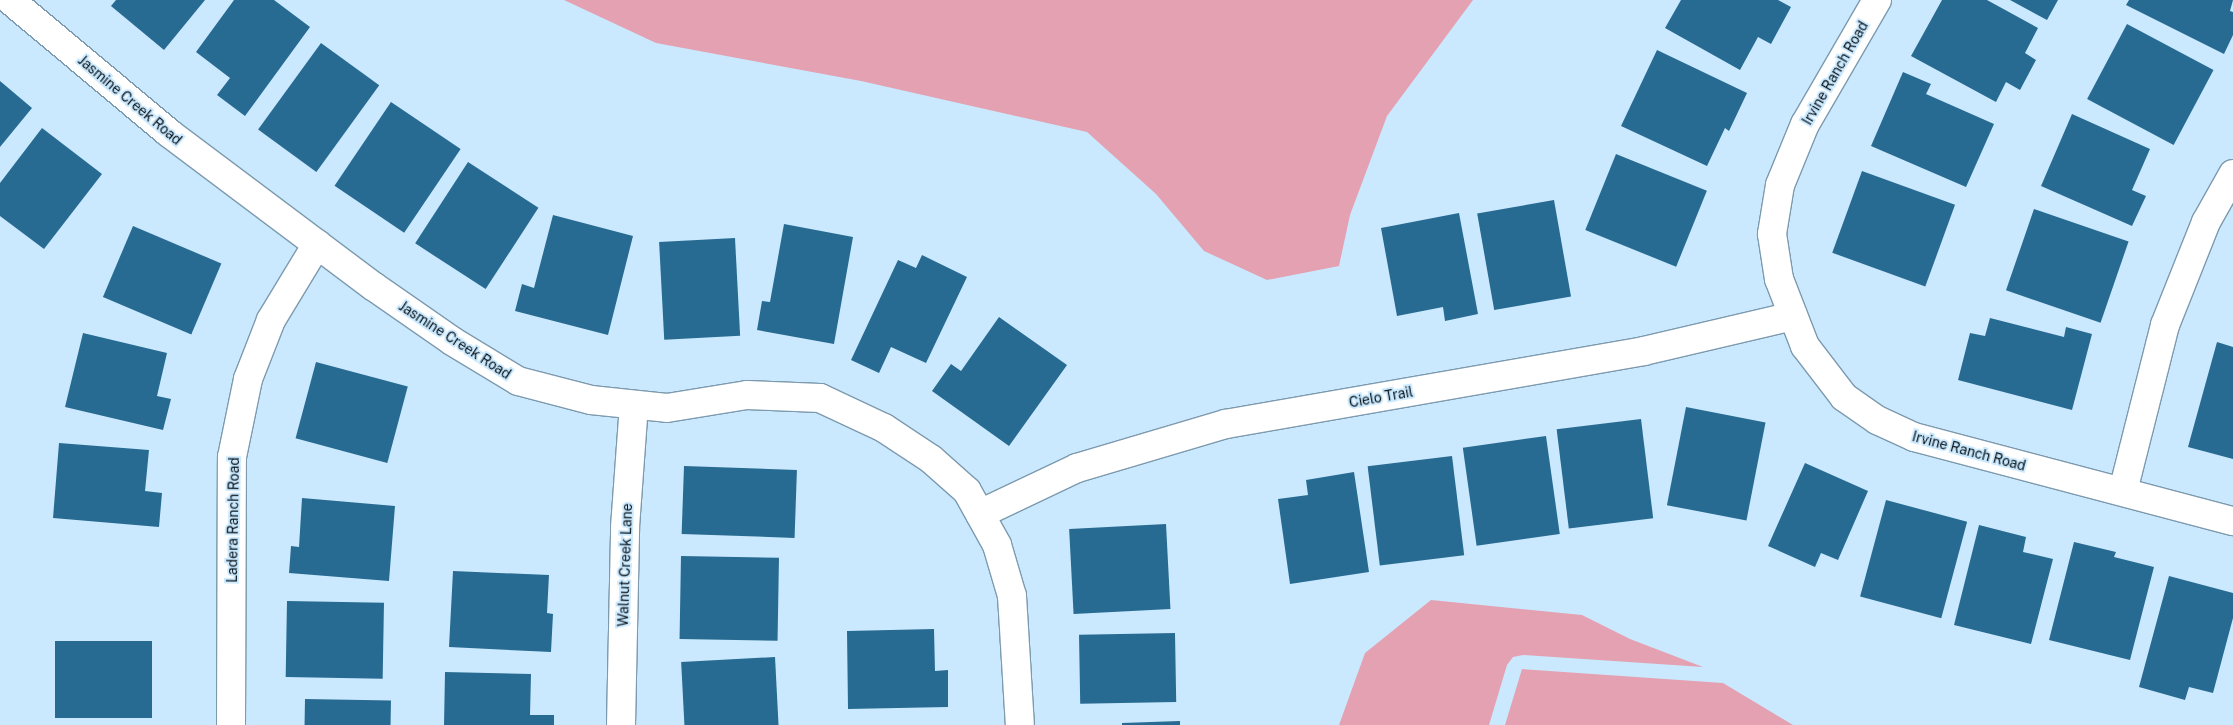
<!DOCTYPE html>
<html>
<head>
<meta charset="utf-8">
<style>
  body { margin:0 }
  #map { position:relative; width:2233px; height:725px; overflow:hidden; background:#cbe9fe; font-family:"Public Sans",sans-serif }
  div>[style] { position:absolute }
  [style*='--x'] { left:calc(var(--x)*1px); top:calc(var(--y)*1px); width:calc(var(--w)*1px); rotate:calc(var(--a)*1deg) }
  .green>* { inset:0; background:#e3a1b2 }
  .building>* { inset:0; background:#286b92; transform-origin:0 0 }
  .roads { filter:drop-shadow(1px 0 #7d9aae) drop-shadow(-1px 0 #7d9aae) drop-shadow(0 1px #7d9aae) drop-shadow(0 -1px #7d9aae) }
  .minor>* { height:28px; margin:-14px; padding:0 14px; transform-origin:14px; border-radius:14px; background:#fff }
  span { translate:-50% -50%; white-space:nowrap; text-align:center; line-height:1.15; -webkit-text-stroke:4px #cbe9fe; paint-order:stroke }
  .street-label { font-size:14px; color:#061118 }
</style>
</head>
<body>
<div id="map">
  <div class="green">
    <i style="clip-path:polygon(564px 0,1473px 0,1387px 116px,1350px 215px,1339px 266px,1267px 280px,1204px 251px,1156px 194px,1087px 132px,861px 81px,656px 43px)"></i>
    <i style="clip-path:polygon(1431px 600px,1582px 615px,1630px 639px,1703px 667px,1523px 655px,1513px 657px,1507px 665px,1489px 725px,1339px 725px,1365px 653px)"></i>
    <i style="clip-path:polygon(1522px 669px,1723px 683px,1793px 725px,1505px 725px)"></i>
  </div>
  <div class="building">
    <i style="clip-path:polygon(116px 0,205px 0,164px 50px,111px 6px)"></i>
    <i style="clip-path:polygon(234px 0,274px 0,310px 27px,245px 116px,217px 95px,230px 78px,196px 52px)"></i>
    <i style="clip-path:polygon(1681px 0,1778px 0,1791px 7px,1771px 44px,1758px 37px,1740px 70px,1665px 28px)"></i>
    <i style="clip-path:polygon(1942px 0,1987px 0,2038px 28px,2025px 53px,2036px 60px,2020px 90px,2006px 82px,1996px 102px,1911px 56px)"></i>
    <i style="clip-path:polygon(2010px 0,2058px 0,2047px 20px)"></i>
    <i style="clip-path:polygon(2129px 0,2233px 0,2230px 11px,2233px 12px,2233px 35px,2224px 54px,2126px 5px)"></i>
    <i style="left:2127px;top:24px;width:98px;height:85px;rotate:28deg"></i>
    <i style="left:321px;top:43px;width:72px;height:107px;rotate:36deg"></i>
    <i style="clip-path:polygon(1657px 50px,1747px 93px,1729px 131px,1725px 128px,1707px 166px,1621px 126px)"></i>
    <i style="clip-path:polygon(1903px 72px,1931px 84px,1926px 94px,1994px 124px,1966px 187px,1871px 146px)"></i>
    <i style="clip-path:polygon(0 81px,32px 108px,0 147px)"></i>
    <i style="left:391px;top:102px;width:84px;height:101px;rotate:34deg"></i>
    <i style="clip-path:polygon(2072px 114px,2150px 149px,2132px 190px,2146px 196px,2132px 226px,2041px 186px)"></i>
    <i style="clip-path:polygon(42px 128px,102px 174px,44px 249px,0 216px,0 183px)"></i>
    <i style="left:1616px;top:154px;width:98px;height:82px;rotate:22deg"></i>
    <i style="left:468px;top:162px;width:84px;height:97px;rotate:33deg"></i>
    <i style="left:1862px;top:171px;width:99px;height:87px;rotate:20deg"></i>
    <i style="left:1554px;top:200px;width:98px;height:78px;rotate:80deg"></i>
    <i style="left:2034px;top:209px;width:100px;height:86px;rotate:19deg"></i>
    <i style="clip-path:polygon(1459px 213px,1478px 314px,1445px 321px,1443px 307px,1397px 316px,1381px 228px)"></i>
    <i style="clip-path:polygon(553px 215px,633px 236px,608px 335px,515px 311px,522px 284px,534px 288px)"></i>
    <i style="clip-path:polygon(784px 224px,853px 237px,834px 344px,757px 330px,762px 301px,770px 302px)"></i>
    <i style="left:133px;top:226px;width:96px;height:77px;rotate:23deg"></i>
    <i style="left:735px;top:238px;width:98px;height:76px;rotate:87deg"></i>
    <i style="clip-path:polygon(922px 255px,967px 277px,926px 363px,891px 347px,879px 373px,851px 360px,898px 260px,916px 268px)"></i>
    <i style="clip-path:polygon(999px 317px,1067px 365px,1009px 446px,932px 391px,951px 364px,961px 371px)"></i>
    <i style="clip-path:polygon(1990px 318px,2064px 337px,2066px 327px,2092px 334px,2072px 410px,1958px 380px,1970px 333px,1985px 336px)"></i>
    <i style="clip-path:polygon(83px 333px,167px 353px,157px 396px,171px 399px,163px 430px,65px 407px)"></i>
    <i style="clip-path:polygon(2217px 342px,2233px 347px,2233px 459px,2188px 447px)"></i>
    <i style="left:316px;top:362px;width:95px;height:79px;rotate:15deg"></i>
    <i style="left:1686px;top:407px;width:81px;height:100px;rotate:11deg"></i>
    <i style="left:1641px;top:419px;width:100px;height:85px;rotate:83deg"></i>
    <i style="left:1546px;top:436px;width:99px;height:84px;rotate:82deg"></i>
    <i style="clip-path:polygon(59px 443px,149px 450px,145px 491px,162px 493px,159px 527px,53px 518px)"></i>
    <i style="left:1452px;top:456px;width:100px;height:85px;rotate:83deg"></i>
    <i style="clip-path:polygon(1805px 463px,1868px 491px,1838px 560px,1821px 553px,1815px 567px,1768px 546px)"></i>
    <i style="left:684px;top:466px;width:113px;height:68px;rotate:2deg"></i>
    <i style="clip-path:polygon(1354px 472px,1369px 572px,1290px 584px,1278px 499px,1308px 495px,1306px 480px)"></i>
    <i style="clip-path:polygon(302px 498px,395px 506px,389px 581px,289px 573px,291px 546px,299px 547px)"></i>
    <i style="left:1886px;top:500px;width:84px;height:100px;rotate:15deg"></i>
    <i style="left:1166px;top:524px;width:85px;height:97px;rotate:87deg"></i>
    <i style="clip-path:polygon(1979px 525px,2026px 537px,2023px 552px,2053px 559px,2031px 644px,1954px 625px)"></i>
    <i style="clip-path:polygon(2074px 542px,2116px 552px,2114px 557px,2154px 567px,2130px 660px,2049px 640px)"></i>
    <i style="left:681px;top:556px;width:98px;height:83px;rotate:1deg"></i>
    <i style="clip-path:polygon(453px 571px,549px 575px,547px 613px,553px 614px,551px 652px,449px 647px)"></i>
    <i style="clip-path:polygon(2169px 576px,2233px 593px,2233px 618px,2213px 693px,2189px 687px,2185px 700px,2139px 687px)"></i>
    <i style="left:287px;top:601px;width:97px;height:76px;rotate:1deg"></i>
    <i style="clip-path:polygon(934px 629px,935px 671px,948px 670px,948px 707px,848px 709px,847px 631px)"></i>
    <i style="left:1175px;top:633px;width:69px;height:96px;rotate:89deg"></i>
    <i style="left:55px;top:641px;width:97px;height:77px"></i>
    <i style="left:775px;top:657px;width:68px;height:94px;rotate:87deg"></i>
    <i style="clip-path:polygon(445px 672px,531px 674px,530px 715px,554px 715px,554px 725px,444px 725px)"></i>
    <i style="left:305px;top:699px;width:86px;height:26px;rotate:1deg"></i>
    <i style="clip-path:polygon(1180px 721px,1180px 725px,1122px 725px,1122px 723px)"></i>
  </div>
  <div class="roads">
    <div class="minor">
      <i style="--x:10;--y:0;--w:207;--a:39.9"></i>
      <i style="--x:169;--y:133;--w:255;--a:36.9"></i>
      <i style="--x:373;--y:286;--w:96;--a:34.8"></i>
      <i style="--x:452;--y:341;--w:77;--a:31.2"></i>
      <i style="--x:518;--y:381;--w:75;--a:14.6"></i>
      <i style="--x:591;--y:400;--w:76;--a:6"></i>
      <i style="--x:667;--y:408;--w:81;--a:-9.2"></i>
      <i style="--x:747;--y:395;--w:73;--a:2.4"></i>
      <i style="--x:820;--y:398;--w:71;--a:25.1"></i>
      <i style="--x:884;--y:428;--w:56;--a:33.4"></i>
      <i style="--x:931;--y:459;--w:48;--a:41.6"></i>
      <i style="--x:967;--y:491;--w:62;--a:60.9"></i>
      <i style="--x:997;--y:545;--w:53;--a:73.6"></i>
      <i style="--x:1012;--y:596;--w:129;--a:86.5"></i>
      <i style="--x:1877;--y:0;--w:143;--a:120.1"></i>
      <i style="--x:1805;--y:124;--w:66;--a:112.3"></i>
      <i style="--x:1780;--y:185;--w:50;--a:99.3"></i>
      <i style="--x:1772;--y:234;--w:46;--a:81.2"></i>
      <i style="--x:1779;--y:279;--w:72;--a:68.8"></i>
      <i style="--x:1805;--y:346;--w:64;--a:52.6"></i>
      <i style="--x:1844;--y:397;--w:40;--a:34.9"></i>
      <i style="--x:1877;--y:420;--w:41;--a:24.7"></i>
      <i style="--x:1914;--y:437;--w:330;--a:14.8"></i>
      <i style="--x:2123;--y:491;--w:171;--a:-75.8"></i>
      <i style="--x:2165;--y:325;--w:111;--a:-68.3"></i>
      <i style="--x:2206;--y:222;--w:55;--a:-60.6"></i>
      <i style="--x:980;--y:514;--w:107;--a:-25.4"></i>
      <i style="--x:1077;--y:468;--w:155;--a:-16.5"></i>
      <i style="--x:1226;--y:424;--w:424;--a:-9.9"></i>
      <i style="--x:1644;--y:351;--w:153;--a:-13.2"></i>
      <i style="--x:231;--y:725;--w:268;--a:-89.8"></i>
      <i style="--x:232;--y:457;--w:80;--a:-78.4"></i>
      <i style="--x:248;--y:379;--w:63;--a:-68.7"></i>
      <i style="--x:271;--y:320;--w:89;--a:-58.8"></i>
      <i style="--x:621;--y:725;--w:198;--a:-88.8"></i>
      <i style="--x:625;--y:527;--w:122;--a:-85.8"></i>
    </div>
  </div>
  <div class="street-label">
    <span style="left:1835px;top:73px;rotate:-60deg">Irvine Ranch Road</span>
    <span style="left:130px;top:100px;rotate:40deg">Jasmine Creek Road</span>
    <span style="left:455px;top:340px;rotate:33deg">Jasmine Creek Road</span>
    <span style="left:1381px;top:397px;rotate:-10deg">Cielo Trail</span>
    <span style="left:1969px;top:451px;rotate:15deg">Irvine Ranch Road</span>
    <span style="left:233px;top:520px;rotate:-89deg">Ladera Ranch Road</span>
    <span style="left:625px;top:565px;rotate:-88deg">Walnut Creek Lane</span>
  </div>
</div>
</body>
</html>
